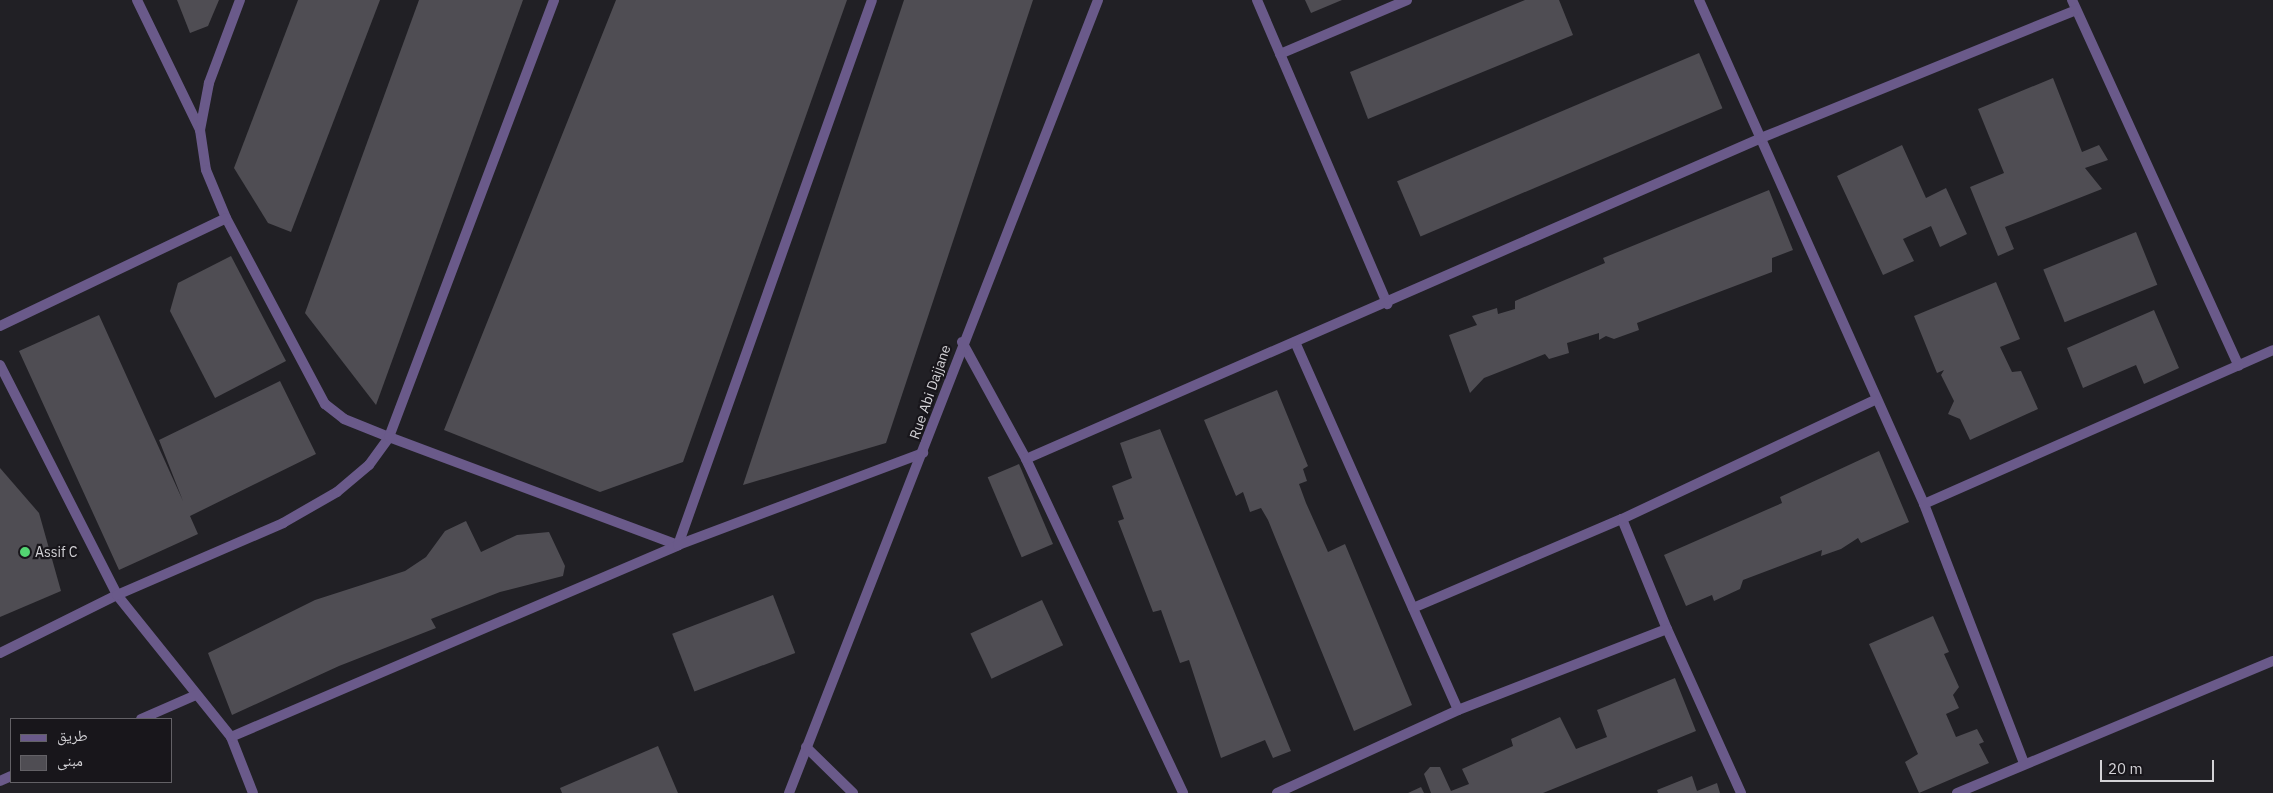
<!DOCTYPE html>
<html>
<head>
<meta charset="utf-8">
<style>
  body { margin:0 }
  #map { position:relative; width:2273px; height:793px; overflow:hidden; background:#212025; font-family:"IBM Plex Sans","Noto Naskh Arabic",sans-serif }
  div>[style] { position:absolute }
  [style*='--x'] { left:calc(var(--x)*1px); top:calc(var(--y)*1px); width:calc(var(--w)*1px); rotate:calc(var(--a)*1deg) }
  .building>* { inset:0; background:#4f4d53; transform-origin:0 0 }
  .service>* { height:10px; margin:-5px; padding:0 5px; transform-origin:5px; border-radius:5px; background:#6a5a8a }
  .minor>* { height:10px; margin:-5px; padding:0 5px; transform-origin:5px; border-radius:5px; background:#6a5a8a }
  .dots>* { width:14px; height:14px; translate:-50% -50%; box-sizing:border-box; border:2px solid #18161b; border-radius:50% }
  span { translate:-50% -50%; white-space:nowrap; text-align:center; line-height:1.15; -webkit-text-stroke:4.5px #18161b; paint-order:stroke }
  .street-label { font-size:14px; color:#d3d2d6 }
  .poi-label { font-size:14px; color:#d3d2d6 }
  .left { translate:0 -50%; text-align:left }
  .legend { position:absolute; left:10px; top:718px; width:162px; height:65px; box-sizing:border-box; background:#18161b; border:1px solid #636166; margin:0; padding:6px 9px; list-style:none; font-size:15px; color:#d3d2d6 }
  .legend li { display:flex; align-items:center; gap:10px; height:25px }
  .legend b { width:25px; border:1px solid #636166 }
  .scale { position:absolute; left:2100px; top:760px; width:114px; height:22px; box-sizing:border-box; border:2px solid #d3d2d6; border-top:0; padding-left:6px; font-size:15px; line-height:18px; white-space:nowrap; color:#d3d2d6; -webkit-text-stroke:4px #18161b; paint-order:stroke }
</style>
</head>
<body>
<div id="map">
  <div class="building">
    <i style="clip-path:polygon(177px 0,219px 0,208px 26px,190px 33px)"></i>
    <i style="clip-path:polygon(298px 0,380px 0,291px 232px,268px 223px,234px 168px)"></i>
    <i style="clip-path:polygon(419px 0,523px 0,376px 405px,305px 313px)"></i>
    <i style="clip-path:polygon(616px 0,847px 0,683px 462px,600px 492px,444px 430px)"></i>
    <i style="clip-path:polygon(904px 0,1033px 0,886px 443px,743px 485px)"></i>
    <i style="clip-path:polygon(1305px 0,1342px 0,1311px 13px)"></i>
    <i style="clip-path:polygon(1525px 0,1559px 0,1573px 35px,1368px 119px,1350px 72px)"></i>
    <i style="left:1699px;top:53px;width:60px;height:328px;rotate:67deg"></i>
    <i style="clip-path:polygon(2053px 78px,2082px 152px,2099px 145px,2108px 160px,2085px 168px,2102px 189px,2005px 227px,2014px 249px,1998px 256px,1970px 187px,2004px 173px,1978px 109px)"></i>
    <i style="clip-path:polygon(1902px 145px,1926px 198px,1946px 188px,1967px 234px,1940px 247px,1931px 226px,1903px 239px,1914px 261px,1883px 275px,1837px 176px)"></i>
    <i style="clip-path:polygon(1769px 190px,1793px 250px,1772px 258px,1772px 272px,1637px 323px,1639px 330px,1614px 339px,1606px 336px,1599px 340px,1599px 333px,1567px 343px,1569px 353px,1549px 359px,1545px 354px,1484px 378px,1470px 393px,1449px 335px,1477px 325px,1472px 316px,1497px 308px,1498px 314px,1515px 309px,1515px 301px,1605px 263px,1603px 258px)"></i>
    <i style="left:2136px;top:232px;width:57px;height:100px;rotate:68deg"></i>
    <i style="clip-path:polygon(231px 256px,286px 361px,215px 398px,170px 311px,178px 283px)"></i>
    <i style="clip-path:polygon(1996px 282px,2020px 339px,2000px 347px,2012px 372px,2021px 371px,2038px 409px,1970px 440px,1960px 419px,1948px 414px,1954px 401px,1941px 375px,1944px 370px,1937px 373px,1914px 316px)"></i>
    <i style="clip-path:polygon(2154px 310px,2179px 368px,2144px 384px,2136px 365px,2083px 388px,2067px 348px)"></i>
    <i style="clip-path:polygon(99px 315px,183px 501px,159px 440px,280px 381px,316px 454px,190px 516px,198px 534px,119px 570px,19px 351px)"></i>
    <i style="clip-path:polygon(1277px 390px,1308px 466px,1303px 469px,1307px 481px,1299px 484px,1306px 503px,1328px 552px,1345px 544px,1412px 705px,1354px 731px,1268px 520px,1261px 508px,1250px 512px,1243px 492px,1236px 496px,1204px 420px)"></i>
    <i style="clip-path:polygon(1160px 429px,1291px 751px,1273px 758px,1265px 740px,1221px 758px,1189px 660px,1180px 663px,1161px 610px,1153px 612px,1118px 521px,1124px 519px,1112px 486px,1132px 478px,1120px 443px)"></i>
    <i style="clip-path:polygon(1879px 451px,1909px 522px,1861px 543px,1858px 538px,1841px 549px,1821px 556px,1822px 550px,1743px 580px,1740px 589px,1714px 601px,1712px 595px,1686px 606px,1664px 555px,1782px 503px,1780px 497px)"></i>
    <i style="left:1019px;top:464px;width:87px;height:34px;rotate:67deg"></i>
    <i style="clip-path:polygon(0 468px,39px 513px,61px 591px,0 617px)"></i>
    <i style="clip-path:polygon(466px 521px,481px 552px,517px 535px,549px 532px,565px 566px,563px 576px,500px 592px,431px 619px,436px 628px,339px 666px,232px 715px,208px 653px,315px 600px,405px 571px,426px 557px,445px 531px)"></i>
    <i style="left:773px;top:595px;width:62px;height:108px;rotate:69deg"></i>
    <i style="left:1042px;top:600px;width:50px;height:79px;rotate:65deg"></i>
    <i style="clip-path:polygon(1933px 616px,1949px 652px,1944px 654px,1959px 687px,1953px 695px,1959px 708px,1946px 714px,1956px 737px,1977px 729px,1984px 742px,1979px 744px,1989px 763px,1919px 793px,1905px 762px,1918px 754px,1869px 644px)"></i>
    <i style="clip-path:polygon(1675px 678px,1696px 731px,1543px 793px,1431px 793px,1424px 774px,1430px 767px,1440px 767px,1451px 791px,1469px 784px,1462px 769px,1513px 746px,1511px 739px,1560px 717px,1576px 749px,1607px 737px,1597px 710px)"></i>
    <i style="clip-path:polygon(658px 746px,678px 793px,562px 793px,560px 788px)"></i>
    <i style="clip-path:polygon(1692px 776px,1697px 791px,1717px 783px,1720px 793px,1658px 793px,1657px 790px)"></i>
    <i style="clip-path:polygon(1421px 787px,1424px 793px,1408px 793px)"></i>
  </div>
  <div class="service">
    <i style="--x:0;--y:653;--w:131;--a:-26.4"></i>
  </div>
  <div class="minor">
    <i style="--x:137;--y:0;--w:144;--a:64.1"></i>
    <i style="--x:240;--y:0;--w:89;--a:110.5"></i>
    <i style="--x:209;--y:83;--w:48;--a:100.8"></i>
    <i style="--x:200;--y:130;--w:40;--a:81.5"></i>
    <i style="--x:206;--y:170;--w:52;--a:67.4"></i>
    <i style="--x:226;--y:218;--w:211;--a:62"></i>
    <i style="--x:325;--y:404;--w:24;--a:38"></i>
    <i style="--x:344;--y:419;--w:48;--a:21.8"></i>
    <i style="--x:389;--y:437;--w:467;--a:-69.3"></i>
    <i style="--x:1257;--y:0;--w:331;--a:66.8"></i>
    <i style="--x:1699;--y:0;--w:552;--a:65.94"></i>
    <i style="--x:1924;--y:504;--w:278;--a:68.9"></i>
    <i style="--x:2072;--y:0;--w:402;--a:65.5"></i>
    <i style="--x:1280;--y:54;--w:138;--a:-23"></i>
    <i style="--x:0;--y:326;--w:250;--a:-25.5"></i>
    <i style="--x:962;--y:342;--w:133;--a:61.3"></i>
    <i style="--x:1026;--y:459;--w:369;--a:64.8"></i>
    <i style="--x:1295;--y:342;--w:402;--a:66.1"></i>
    <i style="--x:0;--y:365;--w:258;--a:63"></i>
    <i style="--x:117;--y:595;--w:182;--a:51.2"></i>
    <i style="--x:231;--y:737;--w:60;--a:68.6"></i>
    <i style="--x:1026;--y:459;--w:802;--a:-23.59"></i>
    <i style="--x:1761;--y:138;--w:340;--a:-22.1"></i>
    <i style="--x:1924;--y:504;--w:381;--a:-23.8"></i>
    <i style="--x:1622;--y:519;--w:119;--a:67.8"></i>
    <i style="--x:1667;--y:629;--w:180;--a:65.7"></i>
    <i style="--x:117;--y:595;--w:181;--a:-23.4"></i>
    <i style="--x:283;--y:523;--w:62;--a:-29.9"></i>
    <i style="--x:337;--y:492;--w:42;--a:-40.2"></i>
    <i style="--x:369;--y:465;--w:34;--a:-54"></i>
    <i style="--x:389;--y:437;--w:309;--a:20.5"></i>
    <i style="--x:678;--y:545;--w:578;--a:-70.41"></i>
    <i style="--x:1413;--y:608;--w:227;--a:-23.1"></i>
    <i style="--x:1622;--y:519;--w:280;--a:-25.2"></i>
    <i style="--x:141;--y:719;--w:60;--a:-23.6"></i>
    <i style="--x:231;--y:737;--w:486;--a:-23.2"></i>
    <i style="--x:678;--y:545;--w:262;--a:-20.6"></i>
    <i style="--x:806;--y:747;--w:66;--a:44.4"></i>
    <i style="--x:0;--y:781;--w:12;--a:-24"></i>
    <i style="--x:789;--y:793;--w:851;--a:-68.71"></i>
    <i style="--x:1277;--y:793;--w:199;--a:-24.6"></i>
    <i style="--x:1458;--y:710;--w:224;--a:-21.2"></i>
    <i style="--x:1957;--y:793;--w:342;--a:-22.7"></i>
  </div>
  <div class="dots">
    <i style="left:25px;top:552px;background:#53d672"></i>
  </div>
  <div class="street-label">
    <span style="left:930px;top:392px;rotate:-71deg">Rue Abi Dajjane</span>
  </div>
  <div class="poi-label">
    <span class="left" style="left:35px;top:552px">Assif C</span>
  </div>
  <ul class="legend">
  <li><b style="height:6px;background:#6a5a8a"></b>طريق</li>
  <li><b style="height:14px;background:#4f4d53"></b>مبنى</li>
  </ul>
  <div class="scale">20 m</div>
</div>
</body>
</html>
